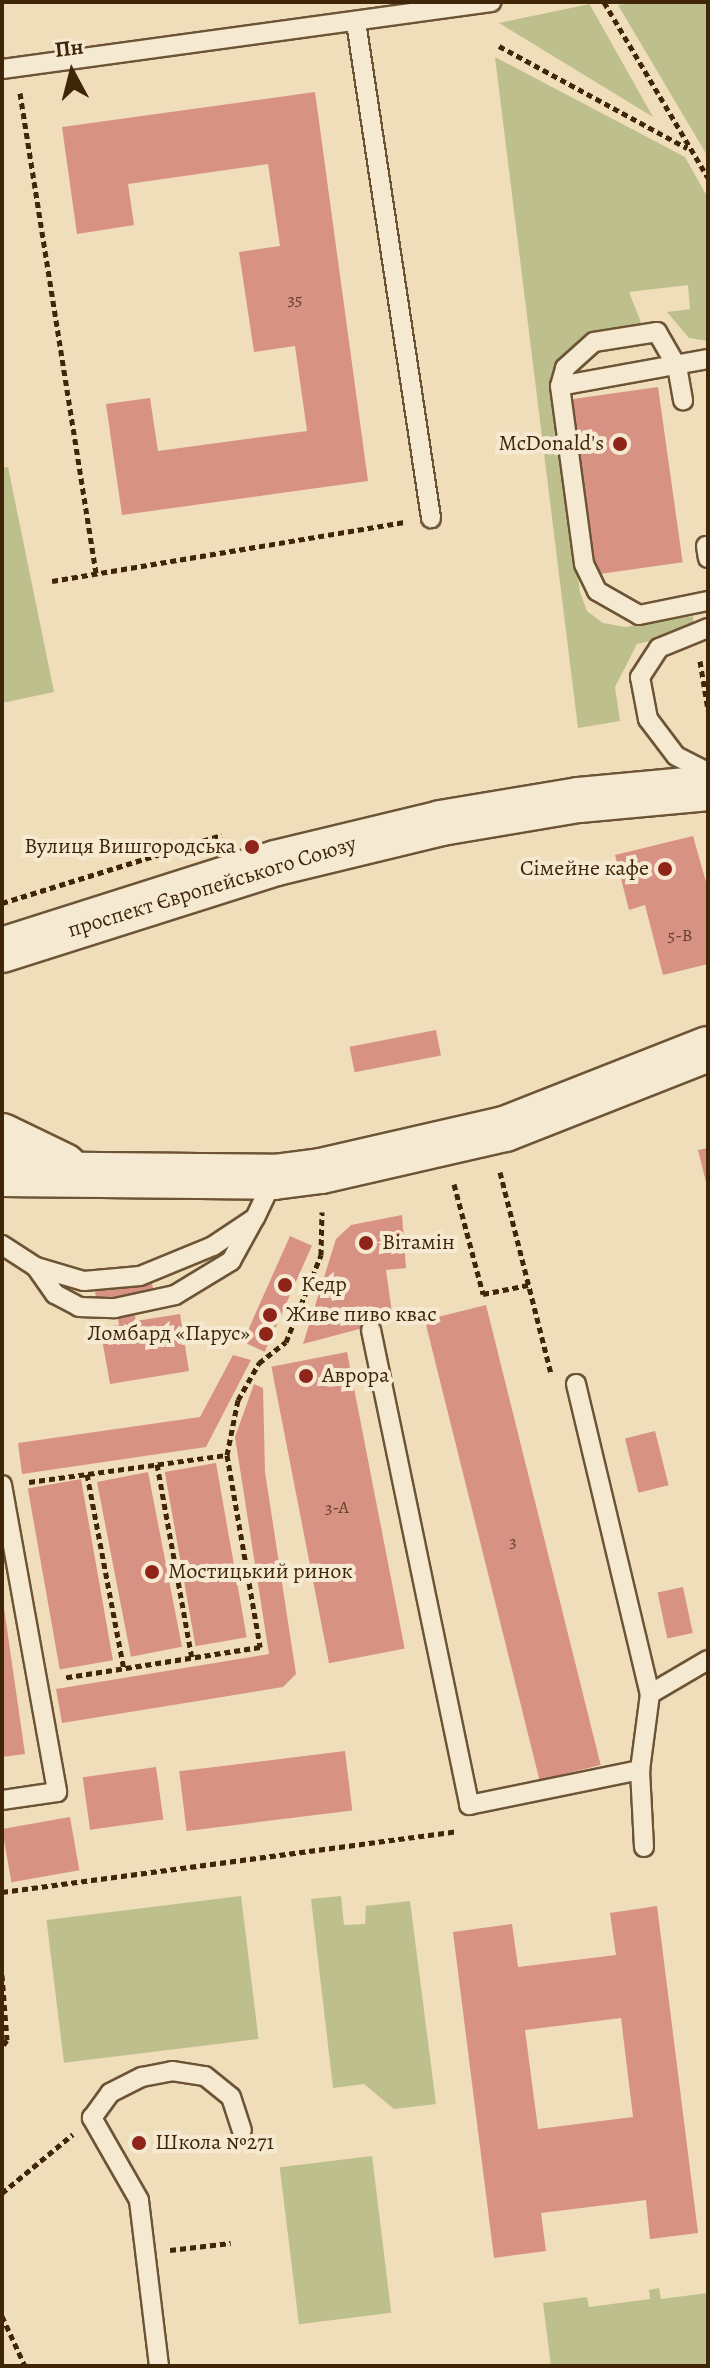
<!DOCTYPE html>
<html>
<head>
<meta charset="utf-8">
<style>
  body { margin:0 }
  #map { position:relative; width:710px; height:2368px; overflow:hidden; background:#f0ddba; font-family:Alegreya,serif }
  div>[style] { position:absolute }
  [style*='--x'] { left:calc(var(--x)*1px); top:calc(var(--y)*1px); width:calc(var(--w)*1px); rotate:calc(var(--a)*1deg) }
  .green>* { inset:0; background:#bdc08d; transform-origin:0 0 }
  .building>* { inset:0; background:#d89284; transform-origin:0 0 }
  .path>* { height:5px; margin-top:-2.5px; transform-origin:0; background:repeating-linear-gradient(90deg,#402609 0 6px,transparent 0 10px) }
  .roads { filter:drop-shadow(2px 0 #6c5435) drop-shadow(-2px 0 #6c5435) drop-shadow(0 2px #6c5435) drop-shadow(0 -2px #6c5435) }
  .service>* { height:18px; margin:-9px; padding:0 9px; transform-origin:9px; border-radius:9px; background:#f5e9d2 }
  .secondary>* { height:44px; margin:-22px; padding:0 22px; transform-origin:22px; border-radius:22px; background:#f5e9d2 }
  .dots>* { width:22px; height:22px; translate:-50% -50%; box-sizing:border-box; border:4px solid #f5e9d2; border-radius:50% }
  span { translate:-50% -50%; white-space:nowrap; text-align:center; line-height:1.15; -webkit-text-stroke:8px #f5e9d2; paint-order:stroke }
  .number-label { font-size:18px; color:#664128 }
  .number-label span { -webkit-text-stroke-width:0 }
  .poi-label { font-size:22px; color:#402609 }
  .right { translate:-100% -50%; text-align:right }
  .left { translate:0 -50%; text-align:left }
  .street-label { font-size:22px; color:#402609 }
  .frame { position:absolute; inset:0; border:4px solid #402609; pointer-events:none }
  .north { position:absolute; left:32px; top:32px; width:80px; height:80px; -webkit-text-stroke:6px #f5e9d2; paint-order:stroke; rotate:353deg; font-size:22px; font-weight:700; line-height:32px; text-align:center; color:#402609 }
  .north::after { content:''; display:block; margin:auto; width:28px; height:36px; background:#402609; clip-path:polygon(50% 0,100% 100%,50% 72%,0 100%) }
</style>
</head>
<body>
<div id="map">
  <div class="green">
    <i style="clip-path:polygon(639px 2px,707px 2px,708px 157px,618px 5px)"></i>
    <i style="clip-path:polygon(590px 4px,590px 5px,653px 117px,499px 23px)"></i>
    <i style="clip-path:polygon(495px 57px,685px 157px,708px 198px,708px 341px,689px 338px,667px 312px,690px 309px,688px 285px,629px 292px,642px 325px,593px 331px,558px 361px,553px 380px,580px 592px,587px 611px,603px 623px,625px 627px,693px 616px,694px 631px,637px 644px,615px 687px,620px 721px,578px 728px)"></i>
    <i style="clip-path:polygon(8px 467px,54px 692px,2px 703px,2px 468px)"></i>
    <i style="left:241px;top:1896px;width:144px;height:196px;rotate:83deg"></i>
    <i style="clip-path:polygon(341px 1896px,344px 1925px,365px 1924px,366px 1906px,410px 1901px,436px 2104px,394px 2109px,364px 2084px,333px 2088px,311px 1899px)"></i>
    <i style="left:372px;top:2156px;width:158px;height:93px;rotate:83deg"></i>
    <i style="clip-path:polygon(659px 2288px,661px 2299px,708px 2293px,708px 2366px,551px 2366px,543px 2303px,587px 2297px,589px 2307px,650px 2299px,649px 2290px)"></i>
  </div>
  <div class="building">
    <i style="clip-path:polygon(315px 92px,368px 481px,122px 515px,106px 404px,150px 398px,158px 451px,307px 431px,295px 346px,254px 352px,239px 252px,280px 246px,268px 164px,128px 184px,134px 225px,77px 234px,62px 127px)"></i>
    <i style="left:658px;top:387px;width:177px;height:91px;rotate:82deg"></i>
    <i style="clip-path:polygon(693px 836px,708px 889px,708px 964px,663px 975px,645px 905px,629px 910px,615px 855px)"></i>
    <i style="left:436px;top:1030px;width:26px;height:88px;rotate:79deg"></i>
    <i style="clip-path:polygon(708px 1148px,708px 1186px,707px 1186px,698px 1150px)"></i>
    <i style="clip-path:polygon(402px 1215px,406px 1268px,386px 1270px,393px 1320px,303px 1344px,336px 1239px,351px 1225px)"></i>
    <i style="left:290px;top:1236px;width:24px;height:116px;rotate:24deg"></i>
    <i style="clip-path:polygon(149px 1264px,156px 1307px,134px 1311px,136px 1321px,180px 1314px,189px 1371px,110px 1384px,100px 1328px,119px 1325px,117px 1312px,99px 1316px,92px 1273px)"></i>
    <i style="left:486px;top:1305px;width:474px;height:63px;rotate:76deg"></i>
    <i style="left:347px;top:1352px;width:302px;height:77px;rotate:79deg"></i>
    <i style="clip-path:polygon(233px 1355px,251px 1360px,206px 1447px,22px 1474px,18px 1443px,200px 1417px)"></i>
    <i style="clip-path:polygon(254px 1384px,263px 1388px,265px 1472px,296px 1674px,283px 1687px,62px 1723px,56px 1689px,269px 1654px,235px 1437px)"></i>
    <i style="left:655px;top:1431px;width:56px;height:31px;rotate:76deg"></i>
    <i style="left:216px;top:1463px;width:177px;height:52px;rotate:80deg"></i>
    <i style="left:148px;top:1472px;width:178px;height:52px;rotate:79deg"></i>
    <i style="left:81px;top:1479px;width:184px;height:54px;rotate:80deg"></i>
    <i style="left:683px;top:1587px;width:47px;height:26px;rotate:78deg"></i>
    <i style="clip-path:polygon(4px 1608px,25px 1754px,2px 1757px,2px 1609px)"></i>
    <i style="left:345px;top:1751px;width:60px;height:167px;rotate:83deg"></i>
    <i style="left:156px;top:1767px;width:53px;height:74px;rotate:82deg"></i>
    <i style="left:70px;top:1817px;width:54px;height:69px;rotate:80deg"></i>
    <i style="clip-path:polygon(evenodd,657px 1906px,698px 2233px,650px 2239px,646px 2200px,541px 2213px,546px 2251px,494px 2258px,453px 1932px,512px 1924px,518px 1967px,616px 1955px,610px 1913px,657px 1906px,621px 2018px,633px 2117px,538px 2129px,525px 2030px,621px 2018px)"></i>
  </div>
  <div class="path">
    <i style="--x:604;--y:2;--w:204;--a:59.4"></i>
    <i style="--x:499;--y:46;--w:214;--a:28.5"></i>
    <i style="--x:20;--y:93;--w:487;--a:81"></i>
    <i style="--x:52;--y:581;--w:359;--a:-9.5"></i>
    <i style="--x:700;--y:661;--w:50;--a:80.7"></i>
    <i style="--x:2;--y:903;--w:230;--a:-17.2"></i>
    <i style="--x:500;--y:1172;--w:208;--a:75.8"></i>
    <i style="--x:454;--y:1184;--w:114;--a:75.2"></i>
    <i style="--x:483;--y:1294;--w:46;--a:-11.3"></i>
    <i style="--x:227;--y:1455;--w:56;--a:-78.7"></i>
    <i style="--x:238;--y:1400;--w:43;--a:-60.4"></i>
    <i style="--x:259;--y:1363;--w:34;--a:-38"></i>
    <i style="--x:286;--y:1342;--w:94;--a:-68.1"></i>
    <i style="--x:321;--y:1255;--w:43;--a:-88.7"></i>
    <i style="--x:157;--y:1464;--w:198;--a:79.8"></i>
    <i style="--x:87;--y:1474;--w:198;--a:79.3"></i>
    <i style="--x:29;--y:1482;--w:200;--a:-7.8"></i>
    <i style="--x:227;--y:1455;--w:195;--a:80.2"></i>
    <i style="--x:260;--y:1647;--w:199;--a:171.1"></i>
    <i style="--x:2;--y:1892;--w:459;--a:-7.6"></i>
    <i style="--x:2;--y:1975;--w:65;--a:85.6"></i>
    <i style="--x:7;--y:2040;--w:9;--a:126"></i>
    <i style="--x:2;--y:2193;--w:92;--a:-39.7"></i>
    <i style="--x:170;--y:2250;--w:61;--a:-6.5"></i>
    <i style="--x:2;--y:2316;--w:55;--a:65.3"></i>
  </div>
  <div class="roads">
    <div class="service">
      <i style="--x:356;--y:22;--w:502;--a:81.4"></i>
      <i style="--x:2;--y:69;--w:494;--a:-7.8"></i>
      <i style="--x:708;--y:359;--w:150;--a:169.7"></i>
      <i style="--x:560;--y:386;--w:180;--a:82.3"></i>
      <i style="--x:584;--y:564;--w:30;--a:64"></i>
      <i style="--x:597;--y:591;--w:48;--a:29.7"></i>
      <i style="--x:639;--y:615;--w:70;--a:-11.5"></i>
      <i style="--x:560;--y:386;--w:19;--a:-74"></i>
      <i style="--x:565;--y:368;--w:39;--a:-42"></i>
      <i style="--x:594;--y:342;--w:64;--a:-9"></i>
      <i style="--x:657;--y:332;--w:39;--a:60"></i>
      <i style="--x:677;--y:366;--w:35;--a:80"></i>
      <i style="--x:706;--y:546;--w:12;--a:81"></i>
      <i style="--x:708;--y:628;--w:53;--a:157.8"></i>
      <i style="--x:659;--y:648;--w:35;--a:123"></i>
      <i style="--x:640;--y:677;--w:43;--a:79.2"></i>
      <i style="--x:648;--y:719;--w:46;--a:52.9"></i>
      <i style="--x:676;--y:756;--w:36;--a:27"></i>
      <i style="--x:2;--y:1245;--w:40;--a:32.9"></i>
      <i style="--x:36;--y:1267;--w:50;--a:16.3"></i>
      <i style="--x:84;--y:1281;--w:56;--a:-5.1"></i>
      <i style="--x:140;--y:1276;--w:79;--a:-22.3"></i>
      <i style="--x:213;--y:1246;--w:50;--a:-33.7"></i>
      <i style="--x:255;--y:1218;--w:44;--a:-64.6"></i>
      <i style="--x:36;--y:1267;--w:33;--a:55"></i>
      <i style="--x:55;--y:1294;--w:27;--a:28"></i>
      <i style="--x:79;--y:1307;--w:36;--a:2"></i>
      <i style="--x:115;--y:1308;--w:61;--a:-12.2"></i>
      <i style="--x:175;--y:1295;--w:66;--a:-31.3"></i>
      <i style="--x:231;--y:1261;--w:46;--a:-61.2"></i>
      <i style="--x:371;--y:1330;--w:485;--a:78.3"></i>
      <i style="--x:469;--y:1805;--w:175;--a:-11.6"></i>
      <i style="--x:576;--y:1384;--w:319;--a:76.6"></i>
      <i style="--x:2;--y:1485;--w:312;--a:79.8"></i>
      <i style="--x:57;--y:1792;--w:56;--a:171.7"></i>
      <i style="--x:644;--y:1847;--w:77;--a:-93"></i>
      <i style="--x:640;--y:1770;--w:77;--a:-82.5"></i>
      <i style="--x:650;--y:1694;--w:67;--a:-30.4"></i>
      <i style="--x:159;--y:2366;--w:167;--a:-96.9"></i>
      <i style="--x:139;--y:2200;--w:95;--a:-119.8"></i>
      <i style="--x:92;--y:2118;--w:31;--a:-54"></i>
      <i style="--x:110;--y:2093;--w:36;--a:-27"></i>
      <i style="--x:142;--y:2077;--w:31;--a:-11"></i>
      <i style="--x:172;--y:2071;--w:33;--a:9"></i>
      <i style="--x:205;--y:2076;--w:33;--a:39"></i>
      <i style="--x:231;--y:2097;--w:35;--a:72"></i>
    </div>
    <div class="secondary">
      <i style="--x:2;--y:950;--w:287;--a:-17.6"></i>
      <i style="--x:276;--y:863;--w:170;--a:-13.6"></i>
      <i style="--x:441;--y:823;--w:140;--a:-9.5"></i>
      <i style="--x:579;--y:800;--w:130;--a:-5.3"></i>
      <i style="--x:2;--y:1136;--w:69;--a:25.8"></i>
      <i style="--x:2;--y:1174;--w:272;--a:0.6"></i>
      <i style="--x:274;--y:1177;--w:47;--a:-7.3"></i>
      <i style="--x:321;--y:1171;--w:189;--a:-12.9"></i>
      <i style="--x:505;--y:1129;--w:218;--a:-21.5"></i>
    </div>
  </div>
  <div class="dots">
    <i style="left:620px;top:444px;background:#8f2418"></i>
    <i style="left:252px;top:847px;background:#8f2418"></i>
    <i style="left:665px;top:869px;background:#8f2418"></i>
    <i style="left:366px;top:1243px;background:#8f2418"></i>
    <i style="left:285px;top:1285px;background:#8f2418"></i>
    <i style="left:270px;top:1315px;background:#8f2418"></i>
    <i style="left:266px;top:1334px;background:#8f2418"></i>
    <i style="left:306px;top:1376px;background:#8f2418"></i>
    <i style="left:152px;top:1572px;background:#8f2418"></i>
    <i style="left:139px;top:2143px;background:#8f2418"></i>
  </div>
  <div class="number-label">
    <span style="left:295px;top:299px">35</span>
    <span style="left:680px;top:935px">5-В</span>
    <span style="left:337px;top:1507px">3-А</span>
    <span style="left:513px;top:1541px">3</span>
  </div>
  <div class="poi-label">
    <span class="right" style="left:604px;top:444px">McDonald's</span>
    <span class="right" style="left:236px;top:847px">Вулиця Вишгородська</span>
    <span class="right" style="left:649px;top:869px">Сімейне кафе</span>
    <span class="left" style="left:382px;top:1243px">Вітамін</span>
    <span class="left" style="left:301px;top:1285px">Кедр</span>
    <span class="left" style="left:286px;top:1315px">Живе пиво квас</span>
    <span class="right" style="left:250px;top:1334px">Ломбард «Парус»</span>
    <span class="left" style="left:322px;top:1376px">Аврора</span>
    <span class="left" style="left:168px;top:1572px">Мостицький ринок</span>
    <span class="left" style="left:155px;top:2143px">Школа №271</span>
  </div>
  <div class="street-label">
    <span style="left:212px;top:887px;rotate:-17deg">проспект Європейського Союзу</span>
  </div>
  <div class="frame"></div>
  <div class="north">Пн</div>
</div>
</body>
</html>
